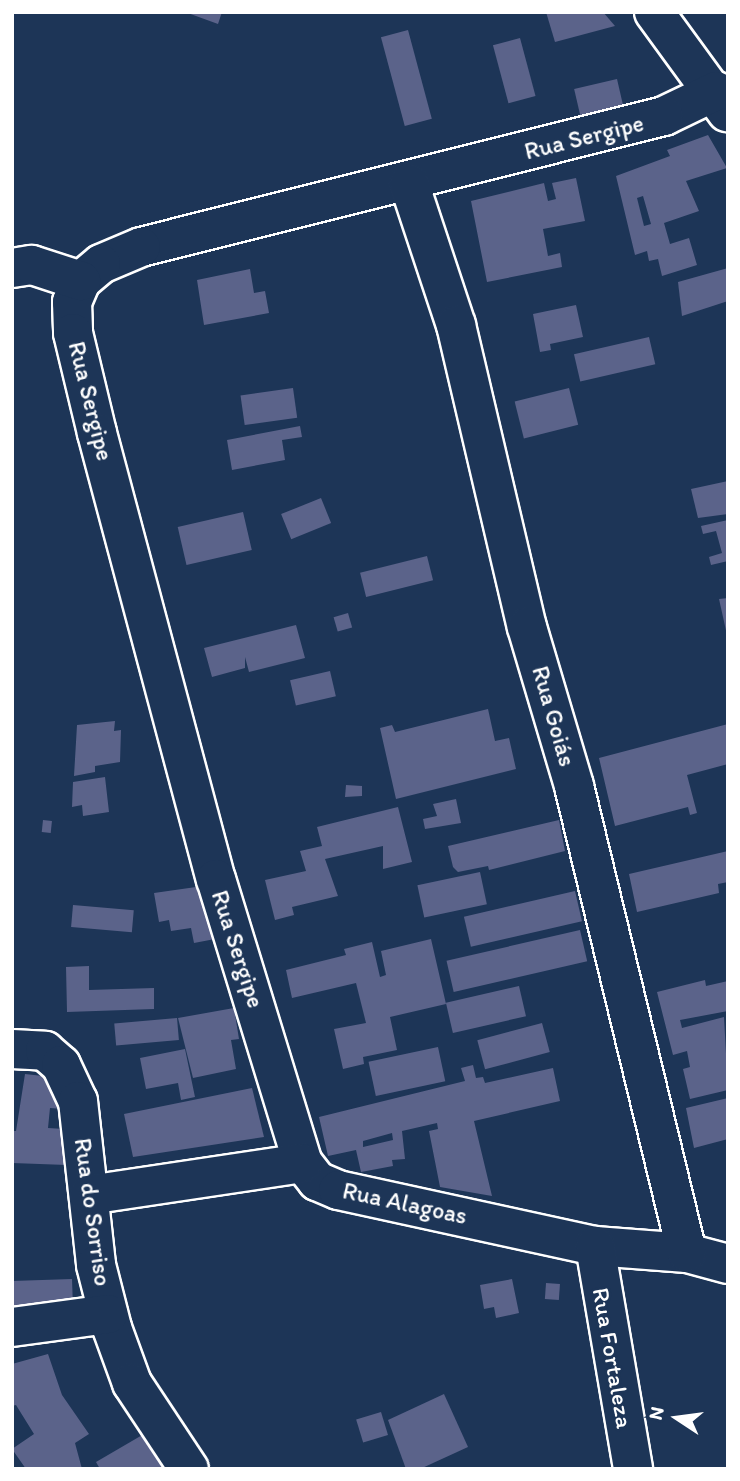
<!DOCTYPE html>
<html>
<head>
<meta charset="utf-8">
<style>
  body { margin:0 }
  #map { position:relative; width:740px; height:1481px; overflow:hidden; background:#1d3557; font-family:Itim,sans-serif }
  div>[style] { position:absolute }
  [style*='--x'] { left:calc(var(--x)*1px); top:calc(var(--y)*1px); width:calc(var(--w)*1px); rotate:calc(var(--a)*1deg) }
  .building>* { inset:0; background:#5b638a; transform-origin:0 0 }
  .roads { filter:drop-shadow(2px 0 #fff) drop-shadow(-2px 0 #fff) drop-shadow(0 2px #fff) drop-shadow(0 -2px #fff) }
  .minor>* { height:38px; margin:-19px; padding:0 19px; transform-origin:19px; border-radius:19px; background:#1d3557 }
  span { translate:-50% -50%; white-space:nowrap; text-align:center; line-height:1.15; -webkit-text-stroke:5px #1d3557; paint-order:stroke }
  .street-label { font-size:24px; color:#fff }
  .frame { position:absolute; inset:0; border:14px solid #fff; pointer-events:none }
  .north { position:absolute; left:642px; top:1383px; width:70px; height:70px; -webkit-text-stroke:5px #1d3557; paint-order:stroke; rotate:283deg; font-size:19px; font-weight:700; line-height:28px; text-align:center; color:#fff }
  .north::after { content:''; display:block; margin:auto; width:24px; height:32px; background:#fff; clip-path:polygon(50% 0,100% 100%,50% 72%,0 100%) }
</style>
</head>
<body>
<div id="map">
  <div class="building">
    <i style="clip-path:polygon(185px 12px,222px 12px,218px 24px)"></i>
    <i style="clip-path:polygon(546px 12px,603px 12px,615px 26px,555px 42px)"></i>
    <i style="left:408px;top:30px;width:92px;height:28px;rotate:75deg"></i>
    <i style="left:520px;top:38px;width:60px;height:28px;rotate:75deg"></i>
    <i style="left:617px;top:79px;width:32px;height:44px;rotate:77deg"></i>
    <i style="clip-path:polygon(evenodd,708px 135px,727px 168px,686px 181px,699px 211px,664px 223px,670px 244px,689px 238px,697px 265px,662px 276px,658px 259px,649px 261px,647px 251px,635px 255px,616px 176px,670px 156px,667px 150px,708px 135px,643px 196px,651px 224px,644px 226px,637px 198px,643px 196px)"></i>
    <i style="clip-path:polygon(576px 178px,585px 221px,543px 229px,548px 256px,560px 253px,562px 267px,487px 282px,471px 201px,544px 183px,548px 201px,556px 199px,552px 183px)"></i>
    <i style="clip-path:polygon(728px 268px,728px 301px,682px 316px,678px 282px)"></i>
    <i style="clip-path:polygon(250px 269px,254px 293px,265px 291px,269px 313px,204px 325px,197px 280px)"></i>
    <i style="clip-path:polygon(576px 305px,583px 337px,550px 344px,551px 350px,540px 352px,533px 314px)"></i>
    <i style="left:649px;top:337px;width:28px;height:77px;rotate:77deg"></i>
    <i style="left:293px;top:388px;width:30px;height:53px;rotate:82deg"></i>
    <i style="left:569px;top:388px;width:38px;height:56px;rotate:76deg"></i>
    <i style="clip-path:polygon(300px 426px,302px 437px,282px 440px,285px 460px,232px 470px,227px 440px)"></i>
    <i style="clip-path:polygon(728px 481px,728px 514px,698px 518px,691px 489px)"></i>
    <i style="left:321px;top:498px;width:27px;height:43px;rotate:68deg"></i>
    <i style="left:243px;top:512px;width:39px;height:67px;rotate:77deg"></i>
    <i style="clip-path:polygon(728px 520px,728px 561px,711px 565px,709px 557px,722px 553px,716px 531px,703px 534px,701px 526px)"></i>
    <i style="left:427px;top:556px;width:25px;height:69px;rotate:76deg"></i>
    <i style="clip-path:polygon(728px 598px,728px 635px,727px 635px,719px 599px)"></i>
    <i style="left:348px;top:613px;width:15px;height:15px;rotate:74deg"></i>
    <i style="clip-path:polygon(296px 625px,305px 658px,249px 672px,245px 657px,245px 668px,212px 677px,204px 648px)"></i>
    <i style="left:330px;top:671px;width:26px;height:41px;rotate:77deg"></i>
    <i style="clip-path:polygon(488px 709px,495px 741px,509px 738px,516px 769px,396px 799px,380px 728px,392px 725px,395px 732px)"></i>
    <i style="clip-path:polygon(115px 721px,114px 731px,121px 730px,120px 762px,95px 766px,95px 772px,74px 776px,77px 725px)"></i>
    <i style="clip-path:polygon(728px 724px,728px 764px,687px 775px,697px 813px,690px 815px,688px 807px,615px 826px,599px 758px)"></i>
    <i style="clip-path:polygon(105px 777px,109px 812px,83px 816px,82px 805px,72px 807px,73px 782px)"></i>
    <i style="clip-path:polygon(346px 785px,362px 786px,362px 796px,345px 797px)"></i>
    <i style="clip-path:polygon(456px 799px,461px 823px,425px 829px,423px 819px,437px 816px,433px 804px)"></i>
    <i style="clip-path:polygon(398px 807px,412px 862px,383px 869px,383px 846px,325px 859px,338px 896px,292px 907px,294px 915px,275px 920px,265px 880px,306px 871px,300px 851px,322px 846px,317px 827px)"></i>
    <i style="left:43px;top:820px;width:9px;height:12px;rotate:6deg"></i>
    <i style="clip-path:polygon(559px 820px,565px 851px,489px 870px,488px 866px,458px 872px,453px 867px,448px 846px)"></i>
    <i style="clip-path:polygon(728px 851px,728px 882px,718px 884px,719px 893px,637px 912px,629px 874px)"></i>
    <i style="left:480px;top:872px;width:33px;height:64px;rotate:78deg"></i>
    <i style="clip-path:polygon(203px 886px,215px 939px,194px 943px,191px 928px,171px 931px,169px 920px,159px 922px,154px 893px)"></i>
    <i style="left:575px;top:891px;width:31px;height:114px;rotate:77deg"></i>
    <i style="left:73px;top:905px;width:61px;height:22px;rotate:5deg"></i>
    <i style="left:580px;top:930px;width:32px;height:137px;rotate:77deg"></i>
    <i style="clip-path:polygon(431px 939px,446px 1004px,390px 1017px,397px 1050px,363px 1057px,364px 1064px,343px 1069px,334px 1029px,366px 1023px,356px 983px,292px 998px,286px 970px,346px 955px,344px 949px,372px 942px,380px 977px,386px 975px,381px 951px)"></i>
    <i style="clip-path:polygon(89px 966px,89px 990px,154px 988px,154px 1009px,67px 1012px,66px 967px)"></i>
    <i style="clip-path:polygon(705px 980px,706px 986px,728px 981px,728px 1011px,680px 1020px,682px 1028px,724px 1017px,728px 1090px,690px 1099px,683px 1069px,690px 1067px,687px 1051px,673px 1055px,657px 992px)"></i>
    <i style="left:519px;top:986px;width:31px;height:75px;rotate:77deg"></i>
    <i style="clip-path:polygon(234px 1008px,239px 1039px,231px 1040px,236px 1069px,193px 1078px,178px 1018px)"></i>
    <i style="left:177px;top:1018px;width:22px;height:63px;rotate:85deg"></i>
    <i style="left:542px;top:1023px;width:30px;height:67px;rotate:75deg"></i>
    <i style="left:438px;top:1047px;width:35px;height:71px;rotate:78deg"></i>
    <i style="clip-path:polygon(185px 1049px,195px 1097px,181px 1100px,178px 1083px,146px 1089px,140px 1058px)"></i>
    <i style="clip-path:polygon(evenodd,473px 1065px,476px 1078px,483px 1077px,485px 1083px,553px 1068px,560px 1101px,474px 1121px,492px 1196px,440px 1187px,429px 1131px,438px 1129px,437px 1123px,402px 1131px,405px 1159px,392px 1160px,393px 1166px,361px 1172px,356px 1150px,328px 1156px,319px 1117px,465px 1081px,461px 1068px,473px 1065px,392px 1133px,393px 1140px,363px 1147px,363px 1141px,392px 1133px)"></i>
    <i style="clip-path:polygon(25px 1074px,61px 1078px,63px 1109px,50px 1108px,48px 1128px,64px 1129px,67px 1165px,12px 1163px,12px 1131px,16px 1131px)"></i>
    <i style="clip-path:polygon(252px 1088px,264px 1137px,133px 1157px,124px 1114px)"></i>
    <i style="clip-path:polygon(728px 1098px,728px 1139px,694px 1148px,686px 1108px)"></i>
    <i style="left:72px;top:1279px;width:31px;height:60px;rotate:88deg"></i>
    <i style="clip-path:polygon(512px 1279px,519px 1313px,496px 1318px,494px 1307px,484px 1309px,480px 1285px)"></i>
    <i style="left:546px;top:1283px;width:14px;height:16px;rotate:4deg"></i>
    <i style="clip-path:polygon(48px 1354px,62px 1395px,89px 1434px,75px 1443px,82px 1469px,26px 1469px,12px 1449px,34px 1434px,16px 1405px,12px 1406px,12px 1364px)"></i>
    <i style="clip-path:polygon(444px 1394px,468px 1447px,420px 1469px,406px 1469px,388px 1420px)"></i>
    <i style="left:381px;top:1412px;width:24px;height:26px;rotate:73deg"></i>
    <i style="clip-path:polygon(144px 1434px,166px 1469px,100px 1469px,96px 1462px)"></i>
  </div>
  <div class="roads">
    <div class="minor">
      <i style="--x:654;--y:12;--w:124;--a:53.9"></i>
      <i style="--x:716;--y:91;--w:58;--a:154.3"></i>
      <i style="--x:664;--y:116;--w:539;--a:165.94"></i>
      <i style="--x:141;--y:247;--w:43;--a:157"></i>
      <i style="--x:101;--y:264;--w:26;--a:140"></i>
      <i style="--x:81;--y:281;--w:23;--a:113"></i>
      <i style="--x:72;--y:302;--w:31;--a:88"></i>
      <i style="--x:73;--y:333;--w:103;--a:76.5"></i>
      <i style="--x:97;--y:433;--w:462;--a:75.1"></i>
      <i style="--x:216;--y:879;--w:297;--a:73"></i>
      <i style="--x:303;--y:1163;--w:23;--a:52"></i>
      <i style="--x:317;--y:1181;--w:23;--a:23"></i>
      <i style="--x:338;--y:1190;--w:263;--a:12.3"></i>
      <i style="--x:595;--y:1246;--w:92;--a:4.4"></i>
      <i style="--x:687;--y:1253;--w:42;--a:15"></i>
      <i style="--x:409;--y:183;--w:150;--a:71.7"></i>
      <i style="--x:456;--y:325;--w:310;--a:76.8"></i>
      <i style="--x:527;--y:627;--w:166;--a:73.5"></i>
      <i style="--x:574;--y:786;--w:480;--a:76.4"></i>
      <i style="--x:12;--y:268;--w:20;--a:-9"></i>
      <i style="--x:32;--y:265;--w:52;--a:18.1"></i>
      <i style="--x:12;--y:1049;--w:33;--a:3"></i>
      <i style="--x:45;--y:1051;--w:21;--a:41"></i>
      <i style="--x:61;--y:1065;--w:40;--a:65"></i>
      <i style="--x:78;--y:1101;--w:165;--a:83.7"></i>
      <i style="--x:96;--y:1265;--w:65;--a:75.7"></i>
      <i style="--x:112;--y:1328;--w:59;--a:70"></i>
      <i style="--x:132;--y:1383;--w:103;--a:56.5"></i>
      <i style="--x:89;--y:1195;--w:216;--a:-8.5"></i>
      <i style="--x:595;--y:1246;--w:226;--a:80.3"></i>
      <i style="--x:12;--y:1327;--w:97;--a:-7.7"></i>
    </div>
  </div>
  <div class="street-label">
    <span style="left:584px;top:137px;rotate:-14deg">Rua Sergipe</span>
    <span style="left:91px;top:401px;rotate:76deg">Rua Sergipe</span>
    <span style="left:554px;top:716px;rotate:74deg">Rua Goiás</span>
    <span style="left:238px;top:949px;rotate:72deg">Rua Sergipe</span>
    <span style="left:405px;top:1203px;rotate:12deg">Rua Alagoas</span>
    <span style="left:93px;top:1212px;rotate:82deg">Rua do Sorriso</span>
    <span style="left:613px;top:1358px;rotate:80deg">Rua Fortaleza</span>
  </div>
  <div class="frame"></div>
  <div class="north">N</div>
</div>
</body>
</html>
